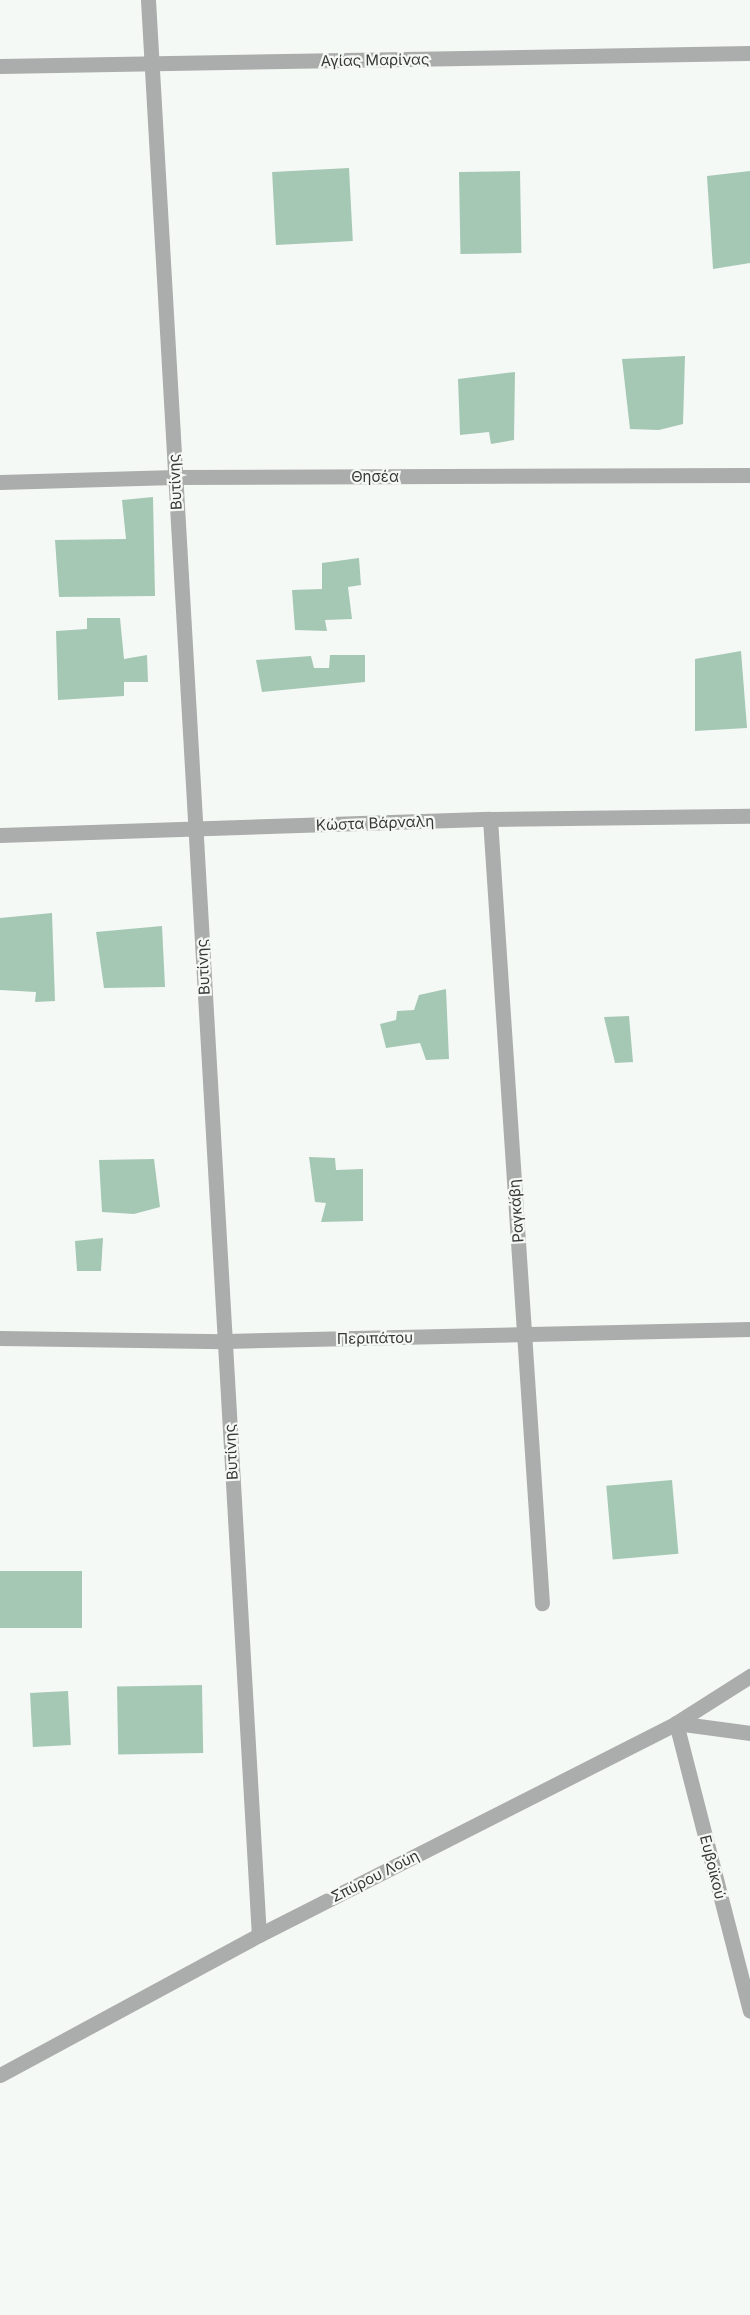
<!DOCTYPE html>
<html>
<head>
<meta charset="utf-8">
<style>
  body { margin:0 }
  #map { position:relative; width:750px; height:2315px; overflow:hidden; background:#f5f9f6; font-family:Inter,sans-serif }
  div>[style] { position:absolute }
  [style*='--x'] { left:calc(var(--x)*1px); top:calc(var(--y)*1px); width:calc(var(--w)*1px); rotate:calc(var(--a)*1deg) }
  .building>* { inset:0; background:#a5c8b4; transform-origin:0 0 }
  .minor>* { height:15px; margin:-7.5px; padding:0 7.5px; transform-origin:7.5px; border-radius:7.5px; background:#abadac }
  span { translate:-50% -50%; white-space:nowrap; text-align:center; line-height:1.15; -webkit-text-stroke:4.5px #f5f9f6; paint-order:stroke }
  .street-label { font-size:15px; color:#363837 }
</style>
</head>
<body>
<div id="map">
  <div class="building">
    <i style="left:349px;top:168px;width:73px;height:77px;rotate:87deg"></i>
    <i style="left:520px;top:171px;width:82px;height:61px;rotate:89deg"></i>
    <i style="clip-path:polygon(750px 171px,750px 263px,713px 269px,707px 176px)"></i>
    <i style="clip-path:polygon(685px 356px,683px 424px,659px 430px,630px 429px,622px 359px)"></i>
    <i style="clip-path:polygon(515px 372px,514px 440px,491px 444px,489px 432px,460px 435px,458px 379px)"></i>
    <i style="clip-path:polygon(153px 497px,155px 596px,59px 597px,55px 540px,126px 539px,122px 500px)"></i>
    <i style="clip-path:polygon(359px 558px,361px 585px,348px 587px,352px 619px,325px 620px,327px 631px,295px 630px,292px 590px,322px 589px,322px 563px)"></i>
    <i style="clip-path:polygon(87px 618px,120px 618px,124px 659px,147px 655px,148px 682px,124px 682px,124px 696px,58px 700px,56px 631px,87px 629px)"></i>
    <i style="clip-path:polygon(741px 651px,747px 728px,695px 731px,695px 659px)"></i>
    <i style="clip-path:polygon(330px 655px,365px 655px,365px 682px,262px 692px,256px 660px,311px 656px,314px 668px,329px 668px)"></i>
    <i style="clip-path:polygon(52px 913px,55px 1001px,35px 1002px,36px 992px,0 990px,0 918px)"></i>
    <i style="clip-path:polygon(162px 926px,165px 987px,104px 988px,96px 932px)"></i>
    <i style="clip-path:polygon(446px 989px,449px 1059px,426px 1060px,420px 1043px,386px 1048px,380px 1024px,396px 1020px,397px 1011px,414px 1010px,419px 995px)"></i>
    <i style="clip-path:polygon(629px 1016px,633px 1062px,615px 1063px,604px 1017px)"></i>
    <i style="clip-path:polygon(309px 1157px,335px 1158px,336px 1170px,363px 1169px,363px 1221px,321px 1222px,326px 1203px,315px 1202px)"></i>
    <i style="clip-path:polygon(154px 1159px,160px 1207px,134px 1214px,102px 1212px,99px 1160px)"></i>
    <i style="clip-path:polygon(103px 1238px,101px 1271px,77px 1271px,75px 1241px)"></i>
    <i style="left:672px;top:1480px;width:74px;height:66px;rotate:85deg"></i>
    <i style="left:0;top:1571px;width:82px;height:57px"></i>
    <i style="left:202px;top:1685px;width:68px;height:85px;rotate:89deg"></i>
    <i style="left:68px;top:1691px;width:54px;height:38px;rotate:87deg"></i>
  </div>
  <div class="minor">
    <i style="--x:148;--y:0;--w:1938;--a:86.72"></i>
    <i style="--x:0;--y:66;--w:750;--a:-0.99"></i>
    <i style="--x:0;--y:482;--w:175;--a:-1.6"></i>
    <i style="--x:175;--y:477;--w:575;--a:-0.2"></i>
    <i style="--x:490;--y:819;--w:786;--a:86.21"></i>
    <i style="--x:0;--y:835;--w:490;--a:-1.9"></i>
    <i style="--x:490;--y:819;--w:260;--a:-0.7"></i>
    <i style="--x:0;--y:1338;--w:225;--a:0.8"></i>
    <i style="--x:225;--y:1341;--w:525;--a:-1.31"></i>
    <i style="--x:676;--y:1723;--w:297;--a:75.6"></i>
    <i style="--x:676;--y:1723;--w:75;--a:7.7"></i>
    <i style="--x:0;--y:2075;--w:294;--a:-28.4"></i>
    <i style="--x:259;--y:1935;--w:468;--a:-26.9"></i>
    <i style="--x:676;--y:1723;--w:88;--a:-32.4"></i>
  </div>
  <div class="street-label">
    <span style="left:375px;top:60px;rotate:-1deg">Αγίας Μαρίνας</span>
    <span style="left:375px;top:477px">Θησέα</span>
    <span style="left:175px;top:482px;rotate:-93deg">Βυτίνης</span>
    <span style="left:375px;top:823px;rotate:-2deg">Κώστα Βάρναλη</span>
    <span style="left:203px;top:967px;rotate:-93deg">Βυτίνης</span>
    <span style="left:516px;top:1211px;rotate:-94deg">Ραγκάβη</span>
    <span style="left:375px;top:1338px;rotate:-1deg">Περιπάτου</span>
    <span style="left:231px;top:1452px;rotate:-93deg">Βυτίνης</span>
    <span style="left:713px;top:1867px;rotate:76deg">Ευβοϊκού</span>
    <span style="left:375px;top:1876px;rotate:-27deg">Σπύρου Λούη</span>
  </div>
</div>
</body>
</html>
